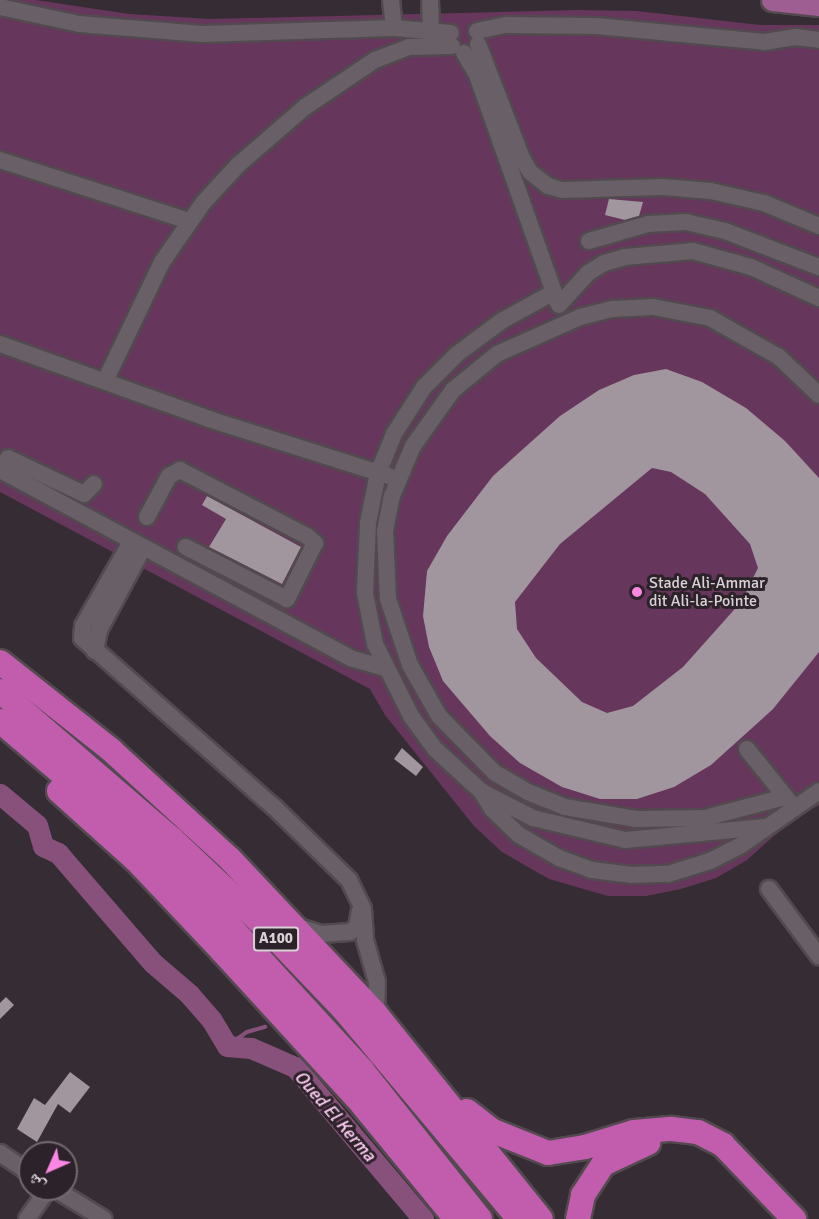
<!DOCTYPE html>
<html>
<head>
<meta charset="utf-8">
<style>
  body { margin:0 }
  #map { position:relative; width:819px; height:1219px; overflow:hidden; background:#362d34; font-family:Signika,"Noto Naskh Arabic",sans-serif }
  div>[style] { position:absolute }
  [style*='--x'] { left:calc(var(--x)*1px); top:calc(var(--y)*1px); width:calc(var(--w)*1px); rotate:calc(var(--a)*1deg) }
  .green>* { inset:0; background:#66365c }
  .stream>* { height:4px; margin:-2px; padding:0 2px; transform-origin:2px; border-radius:2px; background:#88517b }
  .river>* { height:21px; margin:-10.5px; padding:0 10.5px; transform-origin:10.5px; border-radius:10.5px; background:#88517b }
  .building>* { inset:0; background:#a1959e }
  .roads { filter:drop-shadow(2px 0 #524a4f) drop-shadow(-2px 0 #524a4f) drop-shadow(0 2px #524a4f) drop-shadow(0 -2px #524a4f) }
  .minor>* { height:16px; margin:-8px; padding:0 8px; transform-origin:8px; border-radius:8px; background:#695f66 }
  .major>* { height:21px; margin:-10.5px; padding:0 10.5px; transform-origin:10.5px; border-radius:10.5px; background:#9e5e91 }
  .highway>* { height:24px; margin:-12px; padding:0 12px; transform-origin:12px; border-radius:12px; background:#c25dae }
  .dots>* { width:16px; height:16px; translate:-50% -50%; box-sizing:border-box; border:3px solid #2c232a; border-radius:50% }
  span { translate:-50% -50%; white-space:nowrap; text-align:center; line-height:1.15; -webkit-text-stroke:6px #2c232a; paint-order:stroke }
  .shield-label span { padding:2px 4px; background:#2c232a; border:2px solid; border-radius:4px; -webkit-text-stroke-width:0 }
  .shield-label { font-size:15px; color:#d8d2d6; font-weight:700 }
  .poi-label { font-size:16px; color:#d8d2d6 }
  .left { translate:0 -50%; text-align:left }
  .water-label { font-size:18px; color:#ffccf2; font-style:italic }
  .north { position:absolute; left:18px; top:1141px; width:60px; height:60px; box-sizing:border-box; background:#2c232a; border:2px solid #71696f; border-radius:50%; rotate:225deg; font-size:16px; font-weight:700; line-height:24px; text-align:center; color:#d8d2d6 }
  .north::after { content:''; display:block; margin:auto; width:21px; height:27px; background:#fc86e3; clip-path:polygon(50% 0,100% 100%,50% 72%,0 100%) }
</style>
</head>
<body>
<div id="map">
  <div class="green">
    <i style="clip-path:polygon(0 0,36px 0,129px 14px,210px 19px,577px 10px,637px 11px,760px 25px,819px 25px,819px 805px,794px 818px,747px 860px,716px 878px,681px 889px,646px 896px,608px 896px,549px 879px,502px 852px,474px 826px,385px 715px,370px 689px,0 492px)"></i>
  </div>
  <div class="stream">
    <i style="--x:227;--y:1046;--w:24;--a:-35"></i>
    <i style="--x:247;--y:1032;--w:19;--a:-16"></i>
  </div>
  <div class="river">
    <i style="--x:0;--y:794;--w:48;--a:40"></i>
    <i style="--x:37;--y:825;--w:22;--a:74"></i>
    <i style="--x:43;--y:846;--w:17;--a:25"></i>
    <i style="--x:58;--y:853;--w:145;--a:49.2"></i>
    <i style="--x:153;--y:963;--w:48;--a:40.7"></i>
    <i style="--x:189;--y:994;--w:33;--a:49"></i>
    <i style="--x:211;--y:1019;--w:31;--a:59"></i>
    <i style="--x:227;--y:1046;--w:24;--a:5"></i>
    <i style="--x:251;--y:1048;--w:48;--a:23.4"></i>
    <i style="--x:295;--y:1067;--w:199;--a:49.9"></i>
  </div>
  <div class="building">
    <i style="clip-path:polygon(609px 199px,643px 202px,639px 216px,625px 220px,605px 215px)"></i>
    <i style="clip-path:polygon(evenodd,666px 369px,702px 382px,746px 408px,785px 441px,819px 478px,819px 652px,773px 709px,711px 765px,674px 787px,637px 799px,600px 799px,562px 787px,520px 763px,490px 736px,443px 681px,429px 647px,423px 616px,427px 571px,447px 536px,493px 476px,560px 416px,599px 390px,634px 375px,666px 369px,652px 468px,671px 472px,705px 494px,750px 544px,758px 568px,741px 602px,683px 667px,633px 706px,607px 713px,582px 702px,536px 658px,517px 629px,515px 602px,560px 544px,652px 468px)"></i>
    <i style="clip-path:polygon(207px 496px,301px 547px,282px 584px,209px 547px,226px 519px,202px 505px)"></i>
    <i style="clip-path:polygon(402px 748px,423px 767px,416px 776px,394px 759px)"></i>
    <i style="clip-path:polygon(6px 997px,14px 1005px,0 1019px,0 1003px)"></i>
    <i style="clip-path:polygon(70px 1072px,90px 1087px,70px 1113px,58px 1104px,37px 1142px,17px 1129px,34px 1098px,45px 1105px)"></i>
  </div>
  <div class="roads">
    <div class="minor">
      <i style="--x:391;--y:0;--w:28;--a:84"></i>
      <i style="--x:430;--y:0;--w:30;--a:88"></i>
      <i style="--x:0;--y:7;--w:81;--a:12.1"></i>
      <i style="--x:79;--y:24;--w:124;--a:4.6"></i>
      <i style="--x:203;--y:34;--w:191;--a:-1.8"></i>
      <i style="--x:394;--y:28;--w:57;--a:5"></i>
      <i style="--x:477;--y:31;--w:30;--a:-12"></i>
      <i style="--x:506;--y:25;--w:90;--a:0.6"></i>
      <i style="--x:596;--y:26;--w:169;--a:5.4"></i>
      <i style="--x:764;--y:42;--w:31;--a:-9"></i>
      <i style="--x:795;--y:37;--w:24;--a:7"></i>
      <i style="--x:478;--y:44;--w:122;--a:68.9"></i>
      <i style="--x:522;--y:158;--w:16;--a:60"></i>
      <i style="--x:530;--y:172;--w:23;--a:38"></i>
      <i style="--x:548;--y:186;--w:15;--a:16"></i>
      <i style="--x:562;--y:190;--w:101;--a:-1.7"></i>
      <i style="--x:663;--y:187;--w:48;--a:4.8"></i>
      <i style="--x:711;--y:191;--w:54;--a:12.8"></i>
      <i style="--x:764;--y:203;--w:60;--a:22.7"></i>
      <i style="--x:464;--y:53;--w:26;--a:59"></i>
      <i style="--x:477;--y:75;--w:240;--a:70.5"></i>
      <i style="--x:0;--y:160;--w:199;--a:17.9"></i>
      <i style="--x:589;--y:241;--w:61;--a:-16.1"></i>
      <i style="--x:648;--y:224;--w:38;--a:-3"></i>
      <i style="--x:686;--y:222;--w:40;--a:13"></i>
      <i style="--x:725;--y:231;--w:101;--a:21"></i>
      <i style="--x:554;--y:292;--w:58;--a:151.2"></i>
      <i style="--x:503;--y:320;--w:57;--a:143.5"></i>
      <i style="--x:457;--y:354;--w:47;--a:135"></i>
      <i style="--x:424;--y:387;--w:56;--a:122.6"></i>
      <i style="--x:394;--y:434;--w:42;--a:112.3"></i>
      <i style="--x:378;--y:473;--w:51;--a:101.3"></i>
      <i style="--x:368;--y:523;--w:70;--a:92.5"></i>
      <i style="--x:365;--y:593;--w:52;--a:78.9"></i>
      <i style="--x:375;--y:644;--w:80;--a:63.4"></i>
      <i style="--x:411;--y:716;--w:41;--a:54"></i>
      <i style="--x:435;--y:749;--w:64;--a:42.5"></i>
      <i style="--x:482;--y:792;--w:57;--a:27"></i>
      <i style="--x:533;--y:818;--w:95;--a:13.4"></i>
      <i style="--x:625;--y:840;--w:141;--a:-5.3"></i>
      <i style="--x:559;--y:305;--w:43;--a:-47.8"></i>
      <i style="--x:588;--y:273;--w:19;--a:-32"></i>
      <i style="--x:604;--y:263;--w:22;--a:-16"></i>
      <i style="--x:625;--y:257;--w:68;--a:-5"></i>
      <i style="--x:693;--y:251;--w:60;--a:15.4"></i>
      <i style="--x:751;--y:267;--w:75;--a:24.5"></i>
      <i style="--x:0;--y:344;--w:225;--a:19.7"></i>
      <i style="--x:212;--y:420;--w:186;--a:17.6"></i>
      <i style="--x:105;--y:381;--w:132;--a:-64.4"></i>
      <i style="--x:162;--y:262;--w:72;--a:-55.2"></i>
      <i style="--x:203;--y:203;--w:52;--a:-47.4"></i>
      <i style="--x:238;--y:165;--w:89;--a:-40.9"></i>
      <i style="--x:305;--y:107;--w:84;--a:-33.9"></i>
      <i style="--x:375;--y:60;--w:36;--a:-21"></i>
      <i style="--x:409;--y:47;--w:43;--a:-1.3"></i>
      <i style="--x:0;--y:470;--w:397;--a:28.2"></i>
      <i style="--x:350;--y:658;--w:35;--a:16"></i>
      <i style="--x:2;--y:471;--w:14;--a:-65"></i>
      <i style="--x:8;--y:458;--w:84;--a:25.3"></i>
      <i style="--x:84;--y:494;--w:14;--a:-45"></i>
      <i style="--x:147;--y:517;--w:47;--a:-61.8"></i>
      <i style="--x:169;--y:476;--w:13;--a:-29"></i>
      <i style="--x:180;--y:470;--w:143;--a:27.5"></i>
      <i style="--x:307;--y:536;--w:11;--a:41"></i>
      <i style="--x:315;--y:543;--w:63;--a:116.6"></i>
      <i style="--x:287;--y:599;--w:114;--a:-152.8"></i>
      <i style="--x:131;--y:542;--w:97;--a:119.7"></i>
      <i style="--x:83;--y:626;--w:12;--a:95"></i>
      <i style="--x:82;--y:638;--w:256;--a:41.4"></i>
      <i style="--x:274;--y:807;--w:105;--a:44.2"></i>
      <i style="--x:349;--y:880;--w:32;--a:64"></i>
      <i style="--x:363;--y:909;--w:31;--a:86"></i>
      <i style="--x:365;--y:940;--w:44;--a:74.1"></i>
      <i style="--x:377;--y:982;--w:32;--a:92"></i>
      <i style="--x:95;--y:651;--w:21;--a:-79"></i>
      <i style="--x:99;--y:630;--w:93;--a:-61.8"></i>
      <i style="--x:747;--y:749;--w:72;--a:51.2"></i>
      <i style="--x:483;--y:794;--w:17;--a:59"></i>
      <i style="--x:492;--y:809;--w:37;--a:44"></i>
      <i style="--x:519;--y:835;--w:46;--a:29.9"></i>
      <i style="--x:559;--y:858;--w:35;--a:20"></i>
      <i style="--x:592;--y:870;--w:39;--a:7"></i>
      <i style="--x:631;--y:875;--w:37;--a:-2"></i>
      <i style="--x:668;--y:874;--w:44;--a:-17.2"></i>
      <i style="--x:710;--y:861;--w:34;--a:-27"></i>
      <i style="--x:740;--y:846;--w:96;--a:-34.8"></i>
      <i style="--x:785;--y:797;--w:83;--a:165.3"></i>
      <i style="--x:705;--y:818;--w:69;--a:179.2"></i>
      <i style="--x:636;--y:819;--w:72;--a:-170.4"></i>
      <i style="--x:565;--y:807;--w:40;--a:-158"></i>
      <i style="--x:528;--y:792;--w:39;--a:-150"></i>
      <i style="--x:494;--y:772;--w:78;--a:-134.5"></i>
      <i style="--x:439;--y:716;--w:59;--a:-119.6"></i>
      <i style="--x:410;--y:665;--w:70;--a:-108.4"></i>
      <i style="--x:388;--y:599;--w:68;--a:-92.5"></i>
      <i style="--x:385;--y:531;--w:36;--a:-79"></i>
      <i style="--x:392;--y:496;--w:54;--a:-67.2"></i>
      <i style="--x:413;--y:446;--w:69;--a:-54.5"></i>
      <i style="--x:453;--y:390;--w:57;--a:-39.3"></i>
      <i style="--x:497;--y:354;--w:91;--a:-24"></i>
      <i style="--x:580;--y:317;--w:34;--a:-14"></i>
      <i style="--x:613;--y:309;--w:40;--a:-2.9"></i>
      <i style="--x:653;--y:307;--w:58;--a:10.9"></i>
      <i style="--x:710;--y:318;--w:79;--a:29.5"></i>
      <i style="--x:779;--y:357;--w:55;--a:43.5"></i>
      <i style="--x:769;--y:889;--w:84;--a:53.3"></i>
      <i style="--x:295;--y:926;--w:27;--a:17"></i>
      <i style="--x:321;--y:934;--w:29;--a:-4"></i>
      <i style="--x:350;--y:932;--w:9;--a:-36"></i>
      <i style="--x:357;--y:927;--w:17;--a:-80"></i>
      <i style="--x:0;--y:1153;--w:36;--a:34"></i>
      <i style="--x:55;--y:1189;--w:57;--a:31.5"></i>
      <i style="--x:27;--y:1219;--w:37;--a:-55"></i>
    </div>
    <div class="major">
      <i style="--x:772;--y:0;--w:47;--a:6.1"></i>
    </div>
    <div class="highway">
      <i style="--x:0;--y:662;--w:142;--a:38.4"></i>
      <i style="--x:111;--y:750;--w:161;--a:42.5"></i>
      <i style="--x:230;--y:859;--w:213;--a:46.7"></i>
      <i style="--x:376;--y:1014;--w:263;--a:51.2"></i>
      <i style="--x:0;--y:691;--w:227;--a:40.7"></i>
      <i style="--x:172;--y:839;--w:120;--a:43.3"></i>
      <i style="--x:259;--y:921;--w:124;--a:46.3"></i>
      <i style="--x:345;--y:1011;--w:271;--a:50.1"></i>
      <i style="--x:0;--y:721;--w:189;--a:40.3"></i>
      <i style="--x:144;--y:843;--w:99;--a:43.4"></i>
      <i style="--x:216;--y:911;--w:216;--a:47.4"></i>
      <i style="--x:362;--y:1070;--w:190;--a:51.6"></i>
      <i style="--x:59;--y:791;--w:103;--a:41.9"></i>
      <i style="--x:136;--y:860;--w:125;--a:46.6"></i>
      <i style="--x:222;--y:951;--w:198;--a:47.5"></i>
      <i style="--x:356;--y:1097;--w:158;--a:50.7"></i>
      <i style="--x:467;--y:1111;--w:33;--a:38"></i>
      <i style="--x:493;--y:1131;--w:59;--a:21.8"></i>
      <i style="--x:548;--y:1153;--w:37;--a:-9"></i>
      <i style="--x:585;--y:1147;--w:51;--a:-17"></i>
      <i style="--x:634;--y:1132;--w:38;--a:-5"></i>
      <i style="--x:672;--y:1129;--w:26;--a:7"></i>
      <i style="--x:698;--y:1132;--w:28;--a:27"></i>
      <i style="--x:723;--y:1145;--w:103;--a:46.2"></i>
      <i style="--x:578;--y:1219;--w:25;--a:-78"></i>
      <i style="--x:583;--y:1195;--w:37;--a:-57"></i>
      <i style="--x:603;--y:1164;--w:50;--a:-25"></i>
    </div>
  </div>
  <div class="dots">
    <i style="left:637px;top:592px;background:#fc86e3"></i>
  </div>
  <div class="shield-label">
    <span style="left:276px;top:939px">A100</span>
  </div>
  <div class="poi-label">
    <span class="left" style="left:649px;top:592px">Stade Ali-Ammar<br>dit Ali-la-Pointe</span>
  </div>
  <div class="water-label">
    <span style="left:335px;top:1116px;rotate:49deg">Oued El Kerma</span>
  </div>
  <div class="north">ش</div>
</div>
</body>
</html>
